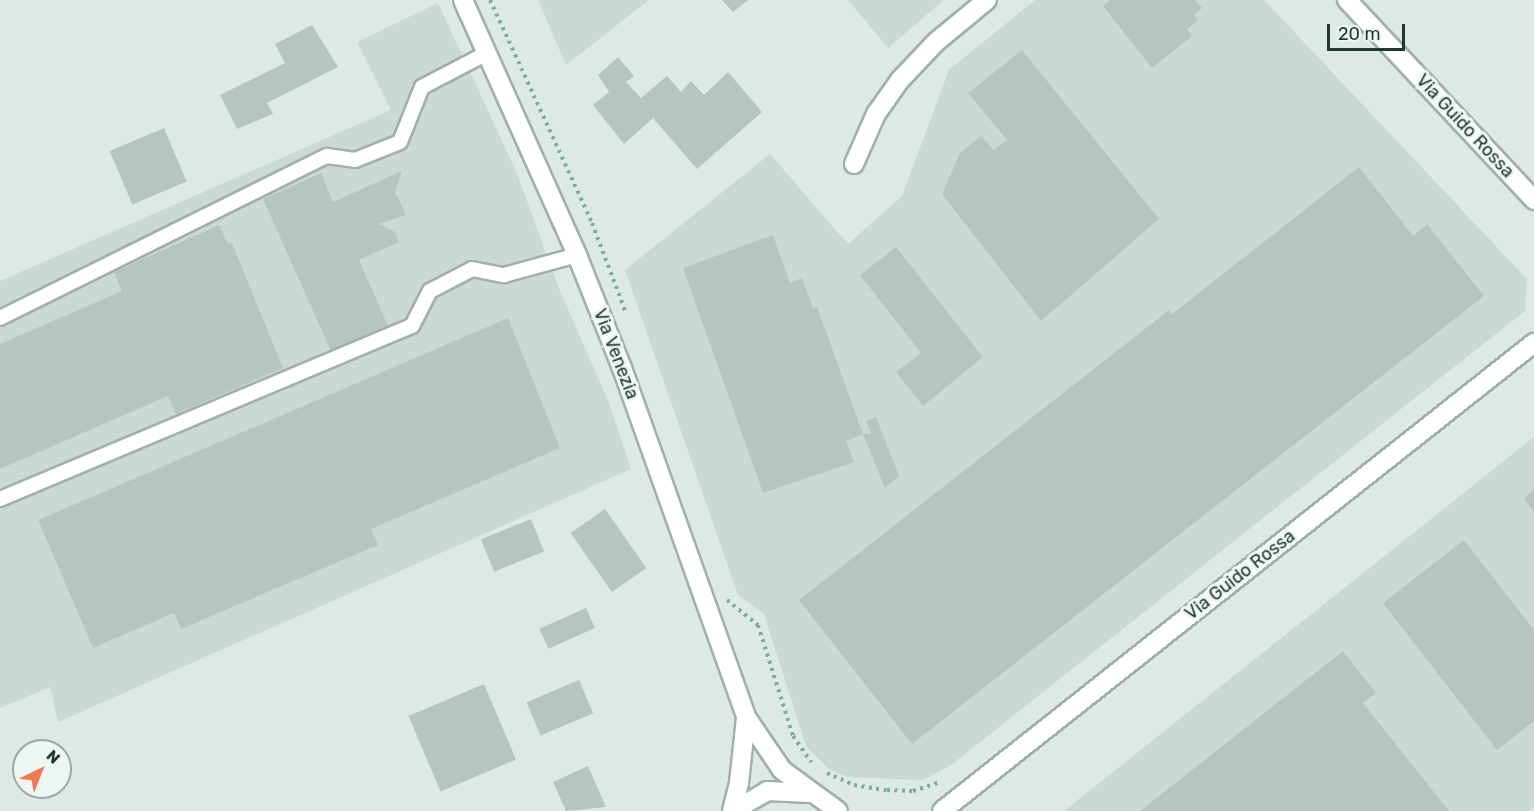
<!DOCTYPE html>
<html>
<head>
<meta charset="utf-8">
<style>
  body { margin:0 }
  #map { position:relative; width:1534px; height:811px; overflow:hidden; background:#dde9e4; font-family:Rubik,sans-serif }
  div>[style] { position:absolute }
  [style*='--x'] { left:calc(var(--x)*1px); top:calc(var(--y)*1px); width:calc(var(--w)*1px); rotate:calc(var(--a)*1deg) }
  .built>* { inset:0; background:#cbd9d3 }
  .building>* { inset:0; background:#b5c6c0; transform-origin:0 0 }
  .path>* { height:4px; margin-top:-2px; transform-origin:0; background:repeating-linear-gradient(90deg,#7dac9e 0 3px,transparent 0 7.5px) }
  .roads { filter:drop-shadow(2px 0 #a0b0ab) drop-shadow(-2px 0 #a0b0ab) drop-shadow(0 2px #a0b0ab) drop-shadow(0 -2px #a0b0ab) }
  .service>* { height:14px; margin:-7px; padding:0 7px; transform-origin:7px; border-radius:7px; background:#fff }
  .minor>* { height:18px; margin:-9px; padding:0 9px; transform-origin:9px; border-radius:9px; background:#fff }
  .secondary>* { height:18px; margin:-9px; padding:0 9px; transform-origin:9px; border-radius:9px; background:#fff }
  span { translate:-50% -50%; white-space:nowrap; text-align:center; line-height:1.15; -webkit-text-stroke:6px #edf6f1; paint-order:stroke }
  .street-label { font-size:18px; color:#1f3831 }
  .north { position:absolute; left:12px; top:739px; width:60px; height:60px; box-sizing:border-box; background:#edf6f1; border:2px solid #9baaa4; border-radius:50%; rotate:43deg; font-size:16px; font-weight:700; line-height:24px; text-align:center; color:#1f3831 }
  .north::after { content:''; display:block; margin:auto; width:21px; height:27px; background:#f07b53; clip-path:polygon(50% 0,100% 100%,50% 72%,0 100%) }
  .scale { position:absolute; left:1327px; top:24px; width:78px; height:27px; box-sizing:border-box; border:3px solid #1f3831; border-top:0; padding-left:8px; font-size:18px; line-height:21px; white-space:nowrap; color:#1f3831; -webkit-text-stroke:4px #edf6f1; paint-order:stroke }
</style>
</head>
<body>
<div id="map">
  <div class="built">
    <i style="clip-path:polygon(538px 0,649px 0,566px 65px)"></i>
    <i style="clip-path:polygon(848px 0,944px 0,888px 48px)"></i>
    <i style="clip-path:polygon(1035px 0,1264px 0,1527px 279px,1525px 311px,951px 765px,923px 780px,848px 777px,830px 770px,806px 746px,764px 614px,738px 595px,625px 270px,770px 154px,848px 244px,902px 196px,949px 70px)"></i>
    <i style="clip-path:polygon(438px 3px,516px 171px,558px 286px,609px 403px,631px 469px,58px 722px,50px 687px,0 708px,0 281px,391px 110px,357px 42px)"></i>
    <i style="clip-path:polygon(1534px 437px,1534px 807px,1530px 811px,1064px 811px)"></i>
  </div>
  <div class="building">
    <i style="clip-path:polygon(722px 0,748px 0,733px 12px)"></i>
    <i style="clip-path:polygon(1110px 0,1195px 0,1202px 8px,1194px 15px,1198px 20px,1187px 29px,1192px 36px,1152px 68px,1103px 6px)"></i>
    <i style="clip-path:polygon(312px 25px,338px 67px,267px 103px,273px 114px,237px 129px,220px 95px,285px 63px,275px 44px)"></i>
    <i style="clip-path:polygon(1022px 50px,1159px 219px,1041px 321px,942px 194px,960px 153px,981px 136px,994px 150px,1007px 140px,968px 93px)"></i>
    <i style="clip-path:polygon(618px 57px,634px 76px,626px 82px,641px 98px,667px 76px,681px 92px,691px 81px,704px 95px,728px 72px,762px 112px,697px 169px,653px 118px,624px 144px,593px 105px,609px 92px,598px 75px)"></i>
    <i style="left:164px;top:128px;width:58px;height:59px;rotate:67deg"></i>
    <i style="clip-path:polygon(1359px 167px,1413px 236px,1427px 224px,1484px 296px,912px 744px,799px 600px,1169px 310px,1172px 314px)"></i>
    <i style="clip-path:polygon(402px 171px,395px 192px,406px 215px,379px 224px,395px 232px,399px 242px,359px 260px,388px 326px,331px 351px,263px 199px,321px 173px,333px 202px)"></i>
    <i style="clip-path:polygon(219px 225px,228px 244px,232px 243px,283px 368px,176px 414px,168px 396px,0 469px,0 344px,122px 291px,114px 272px)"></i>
    <i style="clip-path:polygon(773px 235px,790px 283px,802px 278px,813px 308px,817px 307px,863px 434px,846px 441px,854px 462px,763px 493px,683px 268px)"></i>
    <i style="clip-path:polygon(896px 247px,983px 357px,923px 406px,896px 372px,921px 353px,860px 275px)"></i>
    <i style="clip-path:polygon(508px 318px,560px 448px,371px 529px,378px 545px,181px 629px,174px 613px,93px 648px,38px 520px)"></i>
    <i style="clip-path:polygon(876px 417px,899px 476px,885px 488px,863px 434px,871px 433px,866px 421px)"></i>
    <i style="clip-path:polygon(1534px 490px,1534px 512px,1524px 498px)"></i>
    <i style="left:605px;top:509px;width:72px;height:42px;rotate:55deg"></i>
    <i style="left:531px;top:519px;width:35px;height:54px;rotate:68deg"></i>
    <i style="clip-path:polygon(1464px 540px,1534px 630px,1534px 721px,1497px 750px,1383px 603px)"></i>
    <i style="left:586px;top:608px;width:22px;height:51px;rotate:66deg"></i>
    <i style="clip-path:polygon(1343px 651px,1376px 693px,1363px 703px,1449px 811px,1140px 811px)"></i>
    <i style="left:579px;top:680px;width:36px;height:57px;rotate:67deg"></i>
    <i style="left:484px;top:684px;width:82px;height:82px;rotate:67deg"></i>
    <i style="clip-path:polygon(588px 766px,606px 807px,566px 811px,553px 782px)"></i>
  </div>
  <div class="path">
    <i style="--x:490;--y:0;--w:245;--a:65.4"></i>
    <i style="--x:592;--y:223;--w:96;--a:69.3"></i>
    <i style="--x:727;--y:600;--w:40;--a:39"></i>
    <i style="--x:758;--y:625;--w:116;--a:72.5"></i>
    <i style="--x:793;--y:736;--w:32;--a:55"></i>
    <i style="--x:827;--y:773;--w:30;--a:24"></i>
    <i style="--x:854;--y:785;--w:33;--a:9"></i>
    <i style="--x:887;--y:790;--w:26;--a:2"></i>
    <i style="--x:913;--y:791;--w:26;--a:-18"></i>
  </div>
  <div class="roads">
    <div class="service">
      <i style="--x:0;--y:318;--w:365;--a:-26.4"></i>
      <i style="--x:327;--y:156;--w:28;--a:8"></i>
      <i style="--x:355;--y:160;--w:48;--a:-21.8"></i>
      <i style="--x:400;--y:142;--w:59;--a:-68.2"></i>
      <i style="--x:422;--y:87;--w:73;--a:-27.6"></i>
      <i style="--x:0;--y:499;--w:447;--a:-22.8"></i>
      <i style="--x:412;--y:326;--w:39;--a:-63"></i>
      <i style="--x:430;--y:291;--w:47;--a:-27.6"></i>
      <i style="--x:472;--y:269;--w:33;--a:11"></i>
      <i style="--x:504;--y:275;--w:76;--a:-15.3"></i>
    </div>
    <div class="minor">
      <i style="--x:1347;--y:0;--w:274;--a:46.9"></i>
      <i style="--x:854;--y:164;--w:55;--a:-66.3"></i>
      <i style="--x:876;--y:114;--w:42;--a:-54.8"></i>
      <i style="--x:900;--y:80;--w:52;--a:-46.5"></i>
      <i style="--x:936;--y:42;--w:66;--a:-39.5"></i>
      <i style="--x:942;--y:811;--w:755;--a:-38.33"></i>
    </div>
    <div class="secondary">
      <i style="--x:463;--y:0;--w:279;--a:65.9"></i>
      <i style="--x:577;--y:255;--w:122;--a:68.3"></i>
      <i style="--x:622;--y:368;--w:370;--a:70.4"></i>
      <i style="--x:746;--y:717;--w:64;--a:55.8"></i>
      <i style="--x:782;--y:770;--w:69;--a:36.2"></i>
      <i style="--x:732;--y:811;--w:29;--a:-76"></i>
      <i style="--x:739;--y:783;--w:66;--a:-83.9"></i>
      <i style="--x:733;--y:811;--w:39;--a:-30"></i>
      <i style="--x:767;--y:791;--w:42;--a:2.7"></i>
    </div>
  </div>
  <div class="street-label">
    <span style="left:1465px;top:126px;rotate:47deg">Via Guido Rossa</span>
    <span style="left:616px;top:354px;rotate:69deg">Via Venezia</span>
    <span style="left:1240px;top:575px;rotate:-38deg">Via Guido Rossa</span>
  </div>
  <div class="north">N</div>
  <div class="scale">20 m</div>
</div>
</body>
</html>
